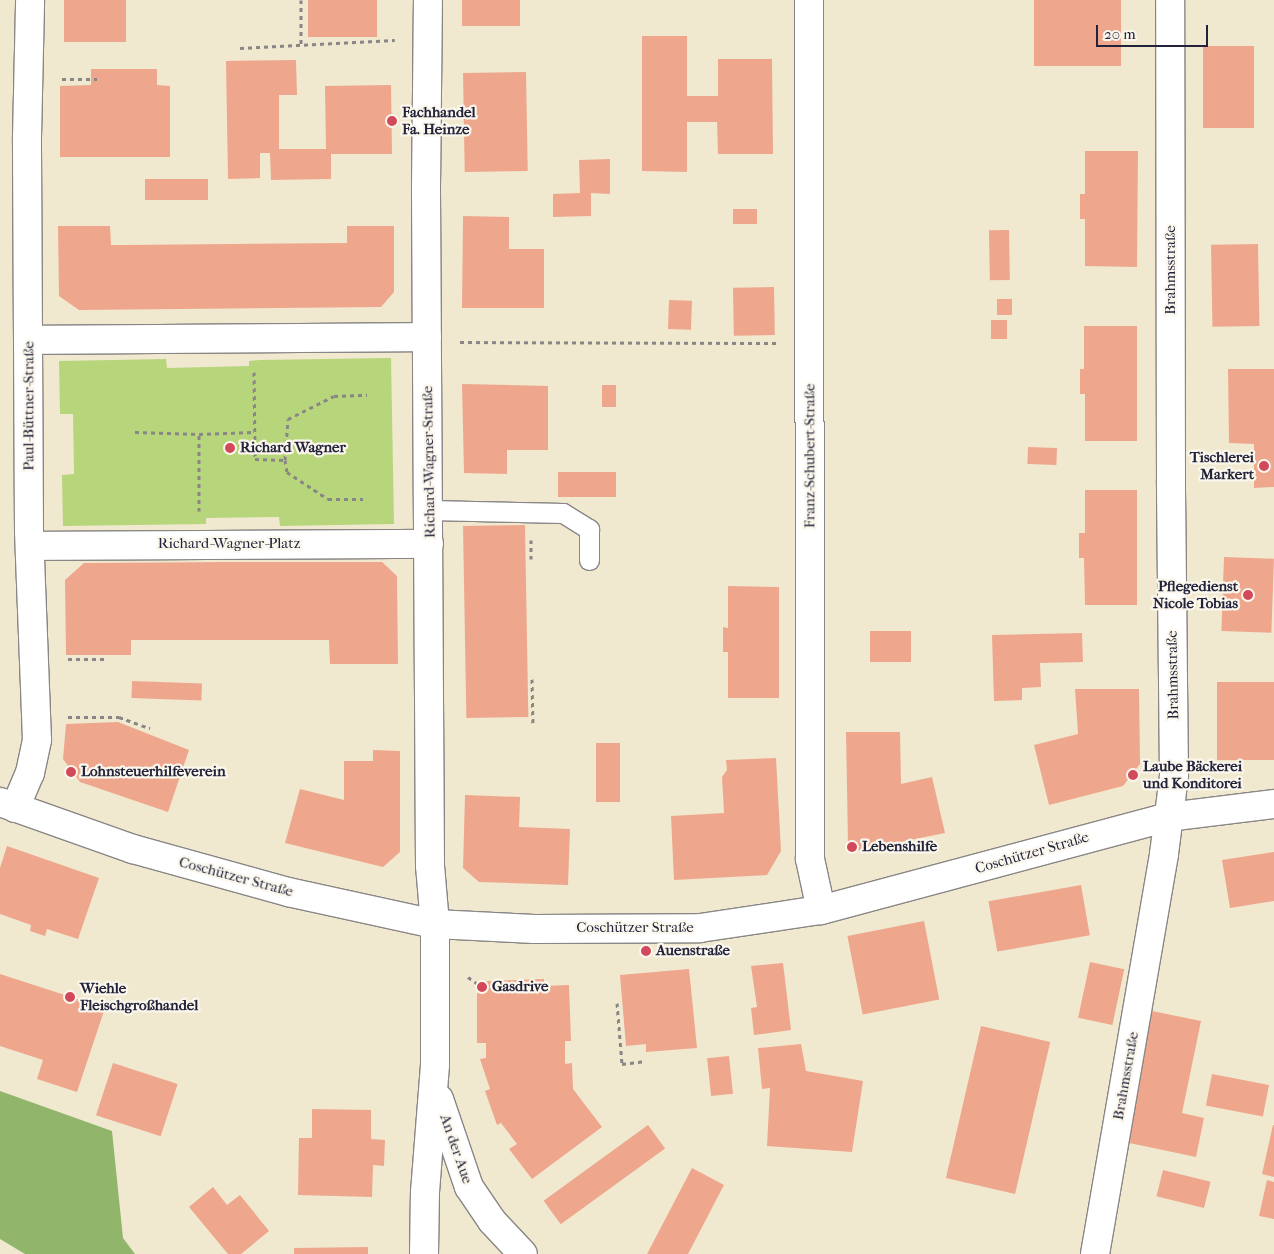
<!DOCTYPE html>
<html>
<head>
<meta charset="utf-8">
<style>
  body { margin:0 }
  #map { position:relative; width:1274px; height:1254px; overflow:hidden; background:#f0e9cf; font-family:"IM FELL French Canon",serif }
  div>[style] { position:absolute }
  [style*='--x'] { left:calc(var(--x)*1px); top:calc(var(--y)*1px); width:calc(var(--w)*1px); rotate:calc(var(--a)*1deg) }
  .green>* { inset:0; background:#b7d57b }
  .forest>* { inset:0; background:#91b66b }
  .building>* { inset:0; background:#eea78d; transform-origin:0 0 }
  .path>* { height:3px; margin-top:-1.5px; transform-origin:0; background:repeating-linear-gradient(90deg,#898685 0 4px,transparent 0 8px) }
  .roads { filter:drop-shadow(1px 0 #898685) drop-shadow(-1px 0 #898685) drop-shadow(0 1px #898685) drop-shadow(0 -1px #898685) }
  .service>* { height:19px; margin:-9.5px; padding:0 9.5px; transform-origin:9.5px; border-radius:9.5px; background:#fff }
  .minor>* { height:28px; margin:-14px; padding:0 14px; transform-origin:14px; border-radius:14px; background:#fff }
  .tertiary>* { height:28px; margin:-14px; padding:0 14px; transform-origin:14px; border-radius:14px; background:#fff }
  .dots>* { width:14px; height:14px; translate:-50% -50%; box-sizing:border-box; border:2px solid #fbf7ec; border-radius:50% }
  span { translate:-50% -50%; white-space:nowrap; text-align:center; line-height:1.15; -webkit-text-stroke:4.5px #fbf7ec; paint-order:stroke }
  .poi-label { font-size:15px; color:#22223b; font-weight:700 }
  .left { translate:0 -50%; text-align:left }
  .right { translate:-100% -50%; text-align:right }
  .street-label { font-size:15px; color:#22223b }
  .scale { position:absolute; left:1096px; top:25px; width:112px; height:22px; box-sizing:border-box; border:2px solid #22223b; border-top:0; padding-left:6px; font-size:15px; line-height:18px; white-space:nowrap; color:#22223b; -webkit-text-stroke:4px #fbf7ec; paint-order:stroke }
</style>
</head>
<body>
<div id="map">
  <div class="green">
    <i style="clip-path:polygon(391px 358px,394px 524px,280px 526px,279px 517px,206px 518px,206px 524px,63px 526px,62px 475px,74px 474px,73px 414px,60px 414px,59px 361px,166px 359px,167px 368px,249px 366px,249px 361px,260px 360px)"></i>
  </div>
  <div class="forest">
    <i style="clip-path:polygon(0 1091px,112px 1131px,123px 1238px,135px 1254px,25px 1254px,0 1239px)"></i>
  </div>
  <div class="building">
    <i style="left:64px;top:0;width:62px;height:42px"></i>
    <i style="left:308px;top:0;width:69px;height:37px"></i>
    <i style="left:462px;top:0;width:58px;height:26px"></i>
    <i style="left:1034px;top:0;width:87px;height:66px"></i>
    <i style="clip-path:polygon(642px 36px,687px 36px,687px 96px,718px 96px,718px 59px,772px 59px,773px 154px,718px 154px,717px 122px,687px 122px,687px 172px,642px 171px)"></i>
    <i style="left:1203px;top:46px;width:51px;height:82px"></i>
    <i style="clip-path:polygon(296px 60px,297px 95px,279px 95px,279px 149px,326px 149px,325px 86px,391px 85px,392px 154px,331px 154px,331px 179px,271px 180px,270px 153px,260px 153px,260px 178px,228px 179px,226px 61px)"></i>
    <i style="clip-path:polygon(91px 69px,157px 69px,157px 85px,170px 86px,170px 157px,60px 157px,60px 86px,91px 85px)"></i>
    <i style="left:526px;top:72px;width:99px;height:63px;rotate:89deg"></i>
    <i style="clip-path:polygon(1085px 151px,1138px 151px,1137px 267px,1085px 266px,1085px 219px,1080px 219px,1080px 194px,1085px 194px)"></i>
    <i style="clip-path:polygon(610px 159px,610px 194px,591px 193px,591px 216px,553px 217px,553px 194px,580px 193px,579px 160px)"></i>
    <i style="left:145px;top:179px;width:63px;height:21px"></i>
    <i style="left:733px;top:209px;width:24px;height:15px"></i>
    <i style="clip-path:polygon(463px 216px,509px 217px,509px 249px,544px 249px,544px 308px,462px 308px)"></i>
    <i style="clip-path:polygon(58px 226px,110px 226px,111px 245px,125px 245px,347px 243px,347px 226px,394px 226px,394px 292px,381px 307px,79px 310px,59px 296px)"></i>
    <i style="left:1009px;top:230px;width:50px;height:20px;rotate:89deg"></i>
    <i style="left:1258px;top:244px;width:82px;height:47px;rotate:89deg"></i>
    <i style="left:774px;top:287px;width:48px;height:41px;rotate:89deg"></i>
    <i style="left:1012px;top:299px;width:16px;height:15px;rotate:90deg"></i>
    <i style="left:669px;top:300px;width:23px;height:29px;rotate:2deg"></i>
    <i style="left:1007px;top:320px;width:19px;height:16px;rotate:90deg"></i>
    <i style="clip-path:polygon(1084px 326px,1137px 326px,1137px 441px,1085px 441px,1085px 394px,1080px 394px,1080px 369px,1084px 369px)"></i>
    <i style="clip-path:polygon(1228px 369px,1274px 369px,1274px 487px,1254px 488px,1254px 444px,1229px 443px)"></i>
    <i style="clip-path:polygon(462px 384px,548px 386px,548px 450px,507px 450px,507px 474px,464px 473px)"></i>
    <i style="left:602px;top:385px;width:14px;height:22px"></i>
    <i style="left:1028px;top:447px;width:29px;height:17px;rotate:2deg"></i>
    <i style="left:558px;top:472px;width:58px;height:25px"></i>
    <i style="clip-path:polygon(1085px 490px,1137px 490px,1137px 605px,1085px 605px,1084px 558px,1079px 558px,1079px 533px,1085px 533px)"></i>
    <i style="left:525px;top:525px;width:192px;height:62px;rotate:89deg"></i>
    <i style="left:1224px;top:557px;width:50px;height:74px;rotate:2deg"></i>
    <i style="clip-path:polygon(228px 562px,382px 562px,397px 576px,398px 664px,330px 664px,329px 640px,131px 640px,131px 655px,66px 655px,65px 580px,84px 563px)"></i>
    <i style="clip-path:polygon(728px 586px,779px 587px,779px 698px,728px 698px,728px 652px,723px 652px,723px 627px,728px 628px)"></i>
    <i style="left:870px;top:631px;width:41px;height:31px"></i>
    <i style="clip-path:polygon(1082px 633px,1083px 662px,1040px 663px,1041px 687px,1022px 688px,1022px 700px,994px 701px,992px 635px)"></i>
    <i style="left:132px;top:681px;width:70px;height:17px;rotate:2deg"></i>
    <i style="left:1274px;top:682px;width:78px;height:57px;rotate:90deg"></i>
    <i style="clip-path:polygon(1075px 689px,1139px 689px,1140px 764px,1123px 786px,1049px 805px,1034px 745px,1078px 734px)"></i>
    <i style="clip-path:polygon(118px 722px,189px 750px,168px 812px,80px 782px,63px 759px,66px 724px)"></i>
    <i style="clip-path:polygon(846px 732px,900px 732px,901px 784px,932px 777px,945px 833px,856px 851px,848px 844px)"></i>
    <i style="left:596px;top:743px;width:24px;height:59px"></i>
    <i style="clip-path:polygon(373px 750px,400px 751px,400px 852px,383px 867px,285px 843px,300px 789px,344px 800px,344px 761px,373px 761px)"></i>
    <i style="clip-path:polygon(776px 758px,781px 851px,767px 875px,674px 880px,671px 816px,724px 813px,722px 777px,727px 770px,726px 760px)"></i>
    <i style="clip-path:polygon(465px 795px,520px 797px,519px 827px,570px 829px,568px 885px,479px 882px,463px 868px)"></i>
    <i style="clip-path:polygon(7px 846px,99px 878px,78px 939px,47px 929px,45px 936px,30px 931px,31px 925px,0 914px,0 868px)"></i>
    <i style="clip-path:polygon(1274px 852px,1274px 901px,1230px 908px,1222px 860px)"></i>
    <i style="left:1081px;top:885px;width:51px;height:94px;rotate:80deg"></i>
    <i style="left:924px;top:921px;width:80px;height:78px;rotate:79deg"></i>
    <i style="left:1090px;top:962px;width:35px;height:57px;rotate:12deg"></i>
    <i style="clip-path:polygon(783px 963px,791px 1030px,754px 1035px,751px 1008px,757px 1007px,751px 966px)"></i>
    <i style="clip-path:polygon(689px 969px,697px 1048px,646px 1052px,646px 1044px,626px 1046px,620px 975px)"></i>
    <i style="clip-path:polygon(0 974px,105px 1008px,77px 1092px,37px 1079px,43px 1060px,0 1046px)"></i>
    <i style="clip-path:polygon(544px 979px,544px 986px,569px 985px,571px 1041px,565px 1041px,565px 1064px,572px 1063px,573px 1089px,602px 1127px,532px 1179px,509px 1149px,517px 1144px,501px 1123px,497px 1125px,485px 1091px,490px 1089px,480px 1059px,486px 1058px,486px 1043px,477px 1043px,477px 994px,487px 981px)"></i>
    <i style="clip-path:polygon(1147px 1010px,1201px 1021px,1182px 1113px,1204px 1118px,1196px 1157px,1120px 1141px)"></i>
    <i style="left:981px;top:1026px;width:71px;height:156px;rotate:13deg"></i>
    <i style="clip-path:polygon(801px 1044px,806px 1071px,863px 1081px,852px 1152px,767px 1146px,770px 1088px,762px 1089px,758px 1048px)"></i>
    <i style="left:729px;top:1056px;width:38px;height:22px;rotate:84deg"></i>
    <i style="left:113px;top:1063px;width:68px;height:55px;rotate:18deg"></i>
    <i style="left:1212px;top:1074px;width:58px;height:32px;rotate:11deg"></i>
    <i style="clip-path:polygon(312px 1109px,371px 1110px,371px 1139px,385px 1140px,384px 1166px,373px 1165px,372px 1197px,298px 1195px,299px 1138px,312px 1138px)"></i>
    <i style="left:648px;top:1125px;width:29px;height:129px;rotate:54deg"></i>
    <i style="clip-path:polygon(1273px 1125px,1274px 1125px,1274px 1177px,1262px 1174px)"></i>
    <i style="clip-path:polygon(692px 1168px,724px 1185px,688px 1254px,647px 1254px)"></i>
    <i style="left:1163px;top:1170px;width:49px;height:27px;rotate:14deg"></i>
    <i style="clip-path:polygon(1267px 1180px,1274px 1182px,1274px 1219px,1259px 1216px)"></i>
    <i style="clip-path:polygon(213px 1187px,227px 1205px,240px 1195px,269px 1231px,241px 1254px,228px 1254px,189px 1207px)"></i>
    <i style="clip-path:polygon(368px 1247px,368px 1254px,294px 1254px,294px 1248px)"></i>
  </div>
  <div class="path">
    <i style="--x:301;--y:0;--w:45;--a:90"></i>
    <i style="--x:240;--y:48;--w:155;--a:-3"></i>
    <i style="--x:62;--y:79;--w:35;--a:0"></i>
    <i style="--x:460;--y:342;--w:316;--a:0.2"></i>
    <i style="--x:254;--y:372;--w:87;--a:89.3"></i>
    <i style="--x:255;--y:459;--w:30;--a:2"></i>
    <i style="--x:285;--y:460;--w:12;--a:81"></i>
    <i style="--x:287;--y:472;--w:49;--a:33.4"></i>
    <i style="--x:328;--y:499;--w:35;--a:0"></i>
    <i style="--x:135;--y:432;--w:64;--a:1.8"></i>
    <i style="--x:199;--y:434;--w:55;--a:-2.1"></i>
    <i style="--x:285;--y:460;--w:41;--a:-85.8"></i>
    <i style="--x:288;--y:419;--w:51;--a:-26.6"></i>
    <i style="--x:334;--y:396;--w:33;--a:-2"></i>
    <i style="--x:199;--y:511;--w:77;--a:-90"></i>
    <i style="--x:531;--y:540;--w:19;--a:90"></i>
    <i style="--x:68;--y:659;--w:37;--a:0"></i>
    <i style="--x:532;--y:679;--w:47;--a:88.8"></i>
    <i style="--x:68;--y:717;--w:51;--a:0"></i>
    <i style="--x:119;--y:717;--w:33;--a:20"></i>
    <i style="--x:468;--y:977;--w:17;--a:36"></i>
    <i style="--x:617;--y:1003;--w:61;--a:85.3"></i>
    <i style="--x:622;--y:1064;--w:24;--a:-7"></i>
  </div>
  <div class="roads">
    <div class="service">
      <i style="--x:429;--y:510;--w:134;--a:1.3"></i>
      <i style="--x:563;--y:513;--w:31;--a:32"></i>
      <i style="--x:589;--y:529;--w:31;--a:90"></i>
    </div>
    <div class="minor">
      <i style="--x:809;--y:0;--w:859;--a:89.93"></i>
      <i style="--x:810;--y:859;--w:52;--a:77.8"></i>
      <i style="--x:29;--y:340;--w:398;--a:-0.4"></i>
      <i style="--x:30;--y:546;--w:399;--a:-0.3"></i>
      <i style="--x:15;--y:808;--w:38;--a:-67"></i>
      <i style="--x:30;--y:773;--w:34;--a:-78"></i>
      <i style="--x:37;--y:740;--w:209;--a:-92.2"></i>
      <i style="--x:29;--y:531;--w:394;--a:-90.3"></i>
      <i style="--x:27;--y:137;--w:137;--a:-88.7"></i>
      <i style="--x:439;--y:1099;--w:93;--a:71.2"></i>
      <i style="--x:469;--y:1187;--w:41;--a:55.9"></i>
      <i style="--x:492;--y:1221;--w:45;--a:46.8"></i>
      <i style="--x:424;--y:1254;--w:62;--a:-89.1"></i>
      <i style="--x:425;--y:1192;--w:127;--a:-85.5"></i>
      <i style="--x:435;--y:1065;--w:141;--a:-90"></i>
      <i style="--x:435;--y:924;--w:58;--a:-94.9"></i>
      <i style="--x:430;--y:866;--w:679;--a:-90.34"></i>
      <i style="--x:426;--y:187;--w:187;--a:-89.4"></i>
      <i style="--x:1095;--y:1254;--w:406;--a:-80.2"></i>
      <i style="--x:1164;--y:854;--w:79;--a:-82.7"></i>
      <i style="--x:1174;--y:776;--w:296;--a:-90.6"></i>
      <i style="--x:1171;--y:480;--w:480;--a:-90.1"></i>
    </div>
    <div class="tertiary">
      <i style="--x:0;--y:802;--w:141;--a:19.5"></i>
      <i style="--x:133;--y:849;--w:161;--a:15.5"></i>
      <i style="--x:288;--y:892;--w:150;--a:12.3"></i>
      <i style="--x:435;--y:924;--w:99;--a:2.9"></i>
      <i style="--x:534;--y:929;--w:166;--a:-0.3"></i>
      <i style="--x:700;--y:928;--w:122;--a:-8.5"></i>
      <i style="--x:821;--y:910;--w:360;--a:-15"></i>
      <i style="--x:1169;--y:817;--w:106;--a:-7.1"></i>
    </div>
  </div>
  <div class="dots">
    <i style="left:392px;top:121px;background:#d1495b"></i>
    <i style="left:230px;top:448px;background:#d1495b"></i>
    <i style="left:1264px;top:466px;background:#d1495b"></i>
    <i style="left:1248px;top:595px;background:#d1495b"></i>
    <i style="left:71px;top:772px;background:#d1495b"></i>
    <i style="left:1133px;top:775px;background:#d1495b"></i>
    <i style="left:852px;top:847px;background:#d1495b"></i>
    <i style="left:646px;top:951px;background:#d1495b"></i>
    <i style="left:482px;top:987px;background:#d1495b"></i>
    <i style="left:70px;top:997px;background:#d1495b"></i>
  </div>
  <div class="poi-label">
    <span class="left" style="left:402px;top:121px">Fachhandel<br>Fa. Heinze</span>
    <span class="left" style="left:240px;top:448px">Richard Wagner</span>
    <span class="right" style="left:1254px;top:466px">Tischlerei<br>Markert</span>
    <span class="right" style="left:1238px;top:595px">Pflegedienst<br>Nicole Tobias</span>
    <span class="left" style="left:1143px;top:775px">Laube Bäckerei<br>und Konditorei</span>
    <span class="left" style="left:81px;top:772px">Lohnsteuerhilfeverein</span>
    <span class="left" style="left:862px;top:847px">Lebenshilfe</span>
    <span class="left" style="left:656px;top:951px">Auenstraße</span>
    <span class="left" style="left:492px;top:987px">Gasdrive</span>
    <span class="left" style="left:80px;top:997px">Wiehle<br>Fleischgroßhandel</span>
  </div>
  <div class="street-label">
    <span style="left:1171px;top:270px;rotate:-90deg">Brahmsstraße</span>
    <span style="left:29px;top:406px;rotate:-90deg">Paul-Büttner-Straße</span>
    <span style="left:810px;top:456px;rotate:-90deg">Franz-Schubert-Straße</span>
    <span style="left:429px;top:462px;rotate:-91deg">Richard-Wagner-Straße</span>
    <span style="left:229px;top:544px">Richard-Wagner-Platz</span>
    <span style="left:1173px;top:675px;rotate:-91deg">Brahmsstraße</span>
    <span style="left:1032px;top:853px;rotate:-16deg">Coschützer Straße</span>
    <span style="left:236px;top:877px;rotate:15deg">Coschützer Straße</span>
    <span style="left:635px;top:928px">Coschützer Straße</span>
    <span style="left:1126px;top:1076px;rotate:-80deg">Brahmsstraße</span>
    <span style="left:456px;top:1149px;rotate:71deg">An der Aue</span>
  </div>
  <div class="scale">20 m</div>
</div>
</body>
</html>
